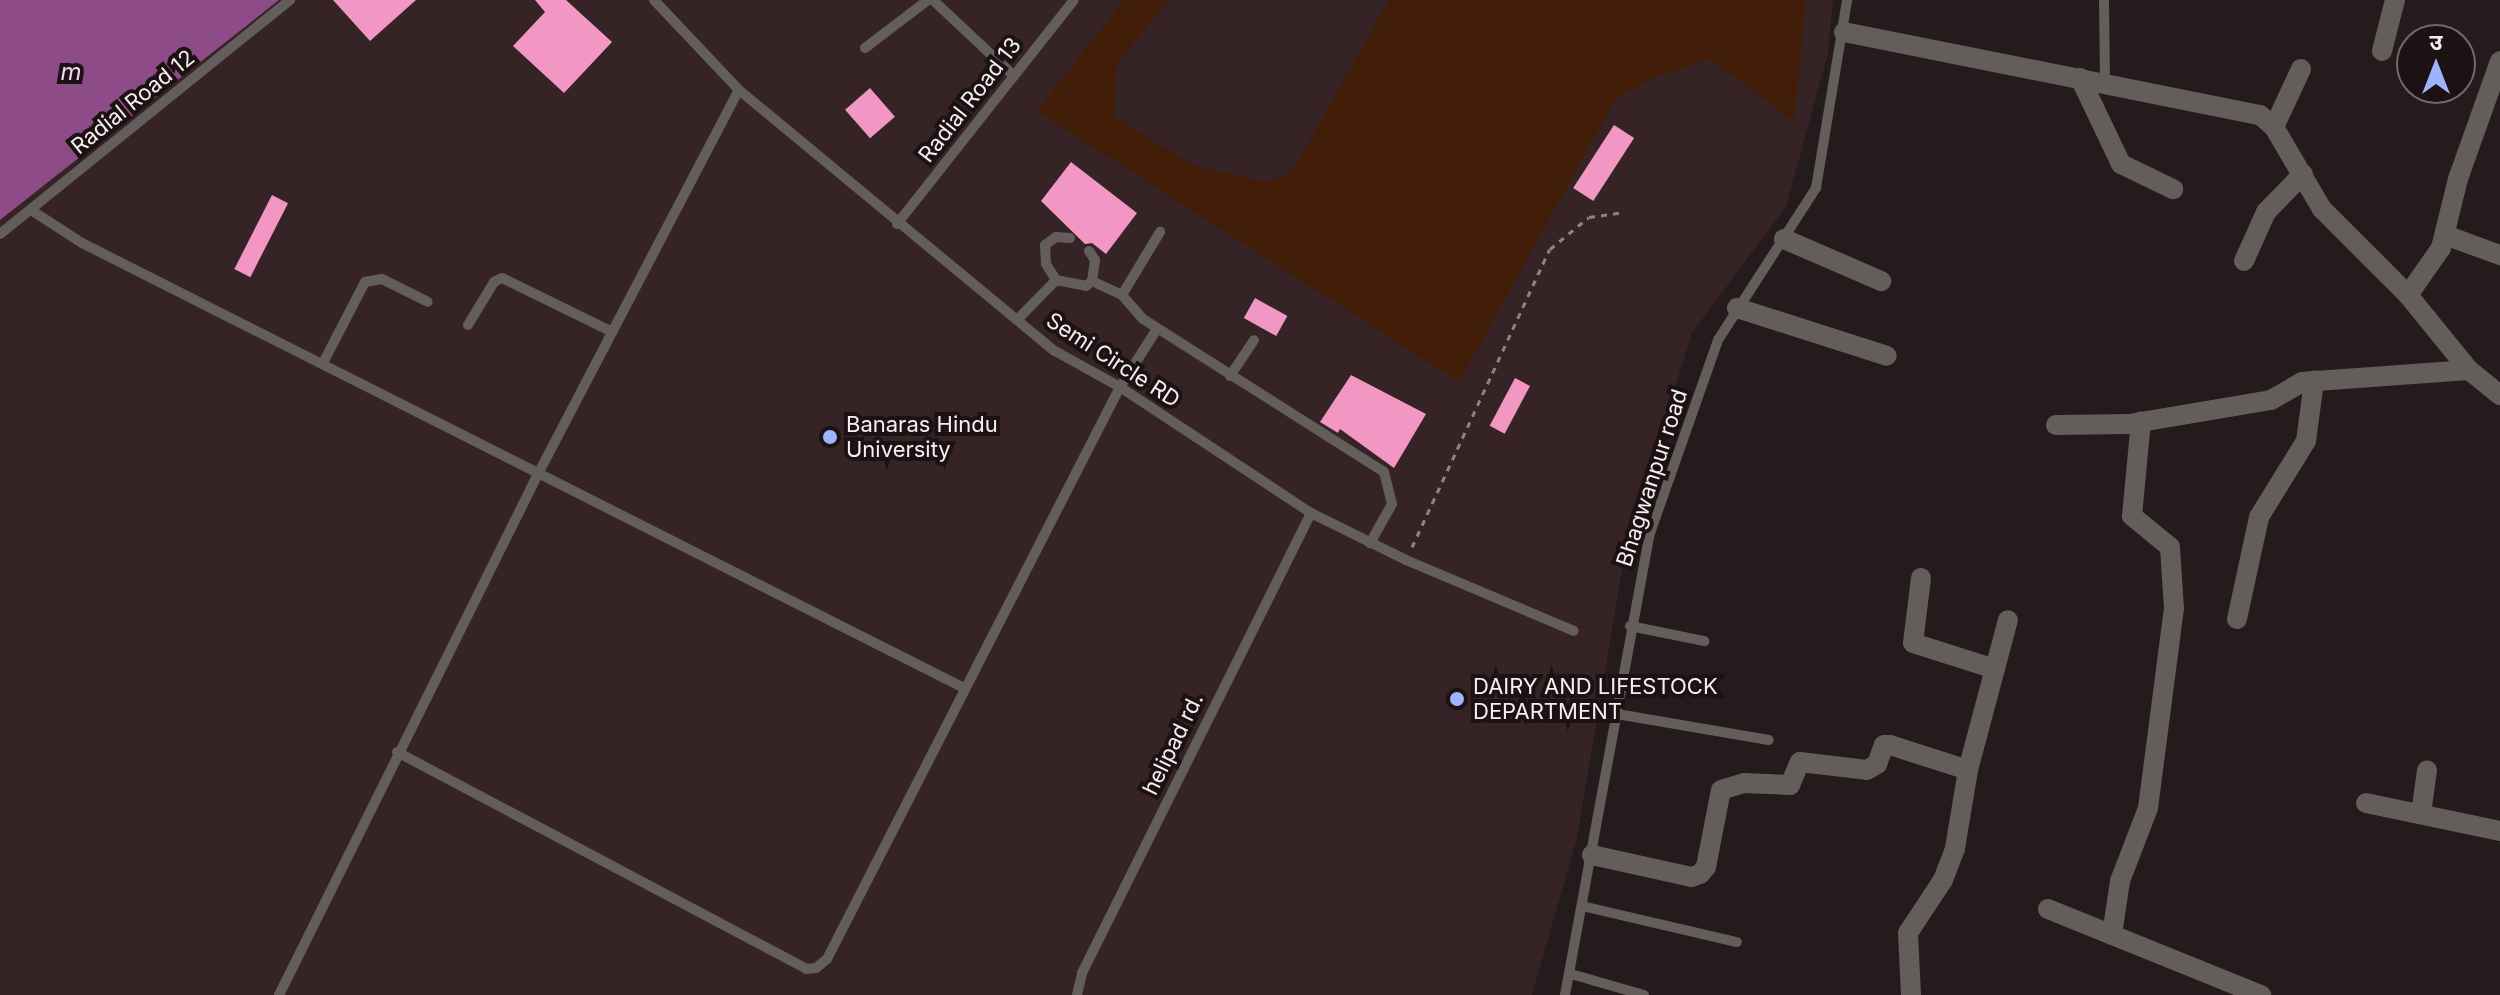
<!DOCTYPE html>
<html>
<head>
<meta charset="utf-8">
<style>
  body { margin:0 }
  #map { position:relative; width:2500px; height:995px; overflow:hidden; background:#251a1c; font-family:Inter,"Noto Sans Devanagari",sans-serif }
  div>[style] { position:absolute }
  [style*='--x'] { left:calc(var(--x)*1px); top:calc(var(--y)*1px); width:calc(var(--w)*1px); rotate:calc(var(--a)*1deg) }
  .built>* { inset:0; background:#352326 }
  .green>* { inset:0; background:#421d07 }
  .water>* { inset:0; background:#8d4b88 }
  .building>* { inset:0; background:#f297c4; transform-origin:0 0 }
  .path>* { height:3px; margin-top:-1.5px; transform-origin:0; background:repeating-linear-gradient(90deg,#8d8385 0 6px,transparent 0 12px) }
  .service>* { height:10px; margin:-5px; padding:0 5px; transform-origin:5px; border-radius:5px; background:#635d5c }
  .minor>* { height:20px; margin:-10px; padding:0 10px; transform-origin:10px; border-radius:10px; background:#635d5c }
  .dots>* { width:22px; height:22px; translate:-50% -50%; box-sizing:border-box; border:4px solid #1c1113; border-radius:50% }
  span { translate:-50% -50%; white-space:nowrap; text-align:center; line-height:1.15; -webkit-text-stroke:8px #1c1113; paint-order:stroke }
  .street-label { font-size:22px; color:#f6eeef }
  .poi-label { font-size:22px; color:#f6eeef }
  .left { translate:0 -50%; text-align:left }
  .water-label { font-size:24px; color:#f9d3f4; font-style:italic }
  .north { position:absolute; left:2396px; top:24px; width:80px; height:80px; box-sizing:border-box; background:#1c1113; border:2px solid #73696b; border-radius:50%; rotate:0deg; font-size:22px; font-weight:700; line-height:32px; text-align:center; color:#f6eeef }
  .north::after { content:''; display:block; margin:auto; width:28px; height:36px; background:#9fb3fd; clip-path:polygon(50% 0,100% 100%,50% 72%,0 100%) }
</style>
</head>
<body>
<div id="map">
  <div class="built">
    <i style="clip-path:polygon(0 0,1833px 0,1828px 53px,1786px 207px,1692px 333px,1627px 541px,1577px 838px,1532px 995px,0 995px)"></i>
  </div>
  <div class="green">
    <i style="clip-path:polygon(1124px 0,1169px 0,1117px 64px,1114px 116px,1192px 165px,1267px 182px,1292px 172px,1389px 0,1806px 0,1794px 121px,1710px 59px,1650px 79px,1615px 100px,1459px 382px,1037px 111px)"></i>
  </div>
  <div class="water">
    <i style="clip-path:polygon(0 0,279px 0,0 220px)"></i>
  </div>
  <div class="building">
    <i style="clip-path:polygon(333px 0,416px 0,370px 41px)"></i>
    <i style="clip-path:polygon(535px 0,566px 0,612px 42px,564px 93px,513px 46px,545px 12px)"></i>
    <i style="left:870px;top:88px;width:38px;height:33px;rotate:49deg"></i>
    <i style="left:1614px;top:125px;width:24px;height:75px;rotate:33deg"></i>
    <i style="clip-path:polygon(1071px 162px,1137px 213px,1106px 254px,1092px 243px,1085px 244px,1041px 201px)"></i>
    <i style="left:272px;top:195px;width:18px;height:83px;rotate:27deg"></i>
    <i style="left:1255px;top:298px;width:37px;height:23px;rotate:29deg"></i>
    <i style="clip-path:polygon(1351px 375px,1426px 414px,1394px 468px,1340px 429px,1338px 433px,1320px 422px)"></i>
    <i style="left:1515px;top:378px;width:17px;height:54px;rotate:28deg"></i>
  </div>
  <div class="path">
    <i style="--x:1412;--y:547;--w:328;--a:-65.2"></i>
    <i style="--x:1550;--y:249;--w:50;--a:-39.4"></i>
    <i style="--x:1589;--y:217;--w:36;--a:-8"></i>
  </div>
  <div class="service">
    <i style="--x:654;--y:0;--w:124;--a:46.6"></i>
    <i style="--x:739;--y:90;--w:410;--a:39.6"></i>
    <i style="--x:1055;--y:351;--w:74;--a:29"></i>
    <i style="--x:1120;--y:387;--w:229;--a:33.4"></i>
    <i style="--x:1311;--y:513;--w:106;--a:26.3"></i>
    <i style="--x:1406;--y:560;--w:182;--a:22.9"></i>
    <i style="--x:933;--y:0;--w:111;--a:43.2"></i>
    <i style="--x:2104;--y:0;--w:81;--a:89.3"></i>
    <i style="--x:865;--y:48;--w:79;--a:-37.3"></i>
    <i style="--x:31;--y:210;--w:61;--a:32.9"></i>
    <i style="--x:82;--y:243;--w:988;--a:26.77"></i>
    <i style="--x:897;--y:224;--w:285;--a:-51.7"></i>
    <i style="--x:0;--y:234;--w:373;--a:-38.9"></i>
    <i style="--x:1089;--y:251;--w:11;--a:56"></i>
    <i style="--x:1095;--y:260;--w:21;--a:98"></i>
    <i style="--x:1056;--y:280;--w:19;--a:-122"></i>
    <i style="--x:1046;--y:264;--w:19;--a:-93"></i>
    <i style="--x:1045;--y:245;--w:14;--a:-36"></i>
    <i style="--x:1056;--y:237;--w:14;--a:4"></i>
    <i style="--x:1122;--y:295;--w:32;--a:49"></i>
    <i style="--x:1143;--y:319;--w:285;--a:32.4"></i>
    <i style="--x:1384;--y:472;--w:33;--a:76"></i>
    <i style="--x:1392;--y:504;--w:45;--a:119.4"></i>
    <i style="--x:1017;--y:320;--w:56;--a:-45.7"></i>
    <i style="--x:1056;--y:280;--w:31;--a:11"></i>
    <i style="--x:1086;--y:286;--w:8;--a:-40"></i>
    <i style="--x:1092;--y:281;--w:33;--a:25"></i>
    <i style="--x:1122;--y:295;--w:74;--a:-58.9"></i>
    <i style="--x:468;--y:325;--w:50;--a:-58.8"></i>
    <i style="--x:494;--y:282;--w:9;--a:-27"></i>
    <i style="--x:502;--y:278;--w:123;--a:26.1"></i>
    <i style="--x:324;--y:361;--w:89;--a:-62.6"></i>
    <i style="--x:365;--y:282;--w:17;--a:-10"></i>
    <i style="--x:382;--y:279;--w:51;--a:26.6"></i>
    <i style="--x:1230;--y:376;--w:43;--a:-56.3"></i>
    <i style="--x:1630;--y:626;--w:76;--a:11.5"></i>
    <i style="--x:1617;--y:714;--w:154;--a:9.7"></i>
    <i style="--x:397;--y:752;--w:463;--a:27.9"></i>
    <i style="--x:806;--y:969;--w:10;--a:-6"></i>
    <i style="--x:816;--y:968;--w:14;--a:-39"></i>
    <i style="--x:827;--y:959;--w:643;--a:-62.88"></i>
    <i style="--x:1120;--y:387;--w:69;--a:-57.5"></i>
    <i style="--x:1582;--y:906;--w:159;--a:13.1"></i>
    <i style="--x:1571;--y:974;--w:76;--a:16"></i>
    <i style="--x:279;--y:995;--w:582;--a:-63.57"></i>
    <i style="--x:538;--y:474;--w:433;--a:-62.4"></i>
    <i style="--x:1077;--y:995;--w:23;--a:-77"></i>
    <i style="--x:1082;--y:973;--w:514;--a:-63.53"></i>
    <i style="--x:1565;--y:995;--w:467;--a:-79.6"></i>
    <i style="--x:1649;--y:536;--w:208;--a:-70.6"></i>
    <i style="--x:1718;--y:340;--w:181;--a:-57.2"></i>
    <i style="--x:1816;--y:188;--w:191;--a:-80.6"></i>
  </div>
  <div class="minor">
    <i style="--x:1844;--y:32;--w:424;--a:11.3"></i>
    <i style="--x:2260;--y:115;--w:18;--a:41"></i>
    <i style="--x:2274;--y:127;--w:95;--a:59.7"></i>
    <i style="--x:2322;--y:209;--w:122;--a:45"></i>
    <i style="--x:2408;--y:295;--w:97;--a:50.9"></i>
    <i style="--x:2469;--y:370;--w:40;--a:39"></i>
    <i style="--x:2382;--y:51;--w:53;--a:-75.7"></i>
    <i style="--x:2080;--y:78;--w:95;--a:64.5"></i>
    <i style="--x:2121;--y:164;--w:58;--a:25.7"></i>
    <i style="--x:2274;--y:127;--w:64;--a:-65"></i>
    <i style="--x:2445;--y:235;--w:59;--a:20"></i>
    <i style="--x:1784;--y:239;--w:106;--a:23.4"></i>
    <i style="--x:2244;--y:261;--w:54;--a:-65.8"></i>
    <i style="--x:2266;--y:212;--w:53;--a:-45.8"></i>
    <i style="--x:2408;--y:295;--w:57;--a:-54.9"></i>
    <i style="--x:2441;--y:248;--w:71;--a:-76.2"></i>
    <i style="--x:2458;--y:179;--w:125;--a:-70.4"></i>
    <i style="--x:1737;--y:308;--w:157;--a:17.7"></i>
    <i style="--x:2056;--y:425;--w:73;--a:-0.8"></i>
    <i style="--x:2129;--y:424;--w:144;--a:-9.6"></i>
    <i style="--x:2271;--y:400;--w:36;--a:-30"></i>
    <i style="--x:2302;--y:382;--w:167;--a:-4.1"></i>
    <i style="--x:1921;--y:578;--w:65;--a:97"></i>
    <i style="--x:1913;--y:643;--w:86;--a:17.6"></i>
    <i style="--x:2237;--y:619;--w:104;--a:-77.8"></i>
    <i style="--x:2259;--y:517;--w:89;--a:-58.3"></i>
    <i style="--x:2306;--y:441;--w:61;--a:-82.4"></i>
    <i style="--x:2366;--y:803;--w:137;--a:11.8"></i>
    <i style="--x:2421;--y:814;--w:44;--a:-82.2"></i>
    <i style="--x:1592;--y:855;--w:102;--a:12.4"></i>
    <i style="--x:1692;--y:877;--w:9;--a:-21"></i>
    <i style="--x:1700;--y:874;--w:9;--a:-49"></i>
    <i style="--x:1706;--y:867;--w:78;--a:-79"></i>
    <i style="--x:1721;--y:790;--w:24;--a:-17"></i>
    <i style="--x:1744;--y:783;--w:46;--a:2.5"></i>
    <i style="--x:1790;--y:785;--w:25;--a:-67"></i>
    <i style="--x:1800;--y:762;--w:67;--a:6.8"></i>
    <i style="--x:1867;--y:770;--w:12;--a:-31"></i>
    <i style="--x:1877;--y:764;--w:20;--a:-70"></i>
    <i style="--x:1884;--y:745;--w:6;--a:0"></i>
    <i style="--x:1890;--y:745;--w:82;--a:17.8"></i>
    <i style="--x:2048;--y:909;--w:230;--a:22"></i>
    <i style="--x:2112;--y:935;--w:55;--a:-81.6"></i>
    <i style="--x:2120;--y:881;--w:78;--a:-69"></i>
    <i style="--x:2148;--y:808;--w:202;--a:-82.6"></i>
    <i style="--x:2174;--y:608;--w:61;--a:-93.8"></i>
    <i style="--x:2170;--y:547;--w:49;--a:-140.8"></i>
    <i style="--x:2132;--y:516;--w:95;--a:-84.6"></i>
    <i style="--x:1911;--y:995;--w:62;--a:-92.8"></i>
    <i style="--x:1908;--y:933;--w:64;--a:-56.6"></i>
    <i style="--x:1943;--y:880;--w:34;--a:-69"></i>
    <i style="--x:1955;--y:848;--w:79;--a:-80.5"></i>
    <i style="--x:1968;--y:770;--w:155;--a:-75.1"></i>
  </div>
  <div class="dots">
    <i style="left:830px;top:437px;background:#9fb3fd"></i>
    <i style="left:1457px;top:699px;background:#9fb3fd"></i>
  </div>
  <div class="street-label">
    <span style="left:970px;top:100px;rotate:-52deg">Radial Road 13</span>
    <span style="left:133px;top:102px;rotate:-39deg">Radial Road 12</span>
    <span style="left:1113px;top:360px;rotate:33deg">Semi Circle RD</span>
    <span style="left:1652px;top:478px;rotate:-72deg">Bhagwanpur road</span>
    <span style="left:1173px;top:744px;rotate:-64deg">helipad rd.</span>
  </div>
  <div class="poi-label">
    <span class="left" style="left:846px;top:437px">Banaras Hindu<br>University</span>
    <span class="left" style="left:1473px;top:699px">DAIRY AND LIFESTOCK<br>DEPARTMENT</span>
  </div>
  <div class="water-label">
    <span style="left:71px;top:72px">m</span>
  </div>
  <div class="north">उ</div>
</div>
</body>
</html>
